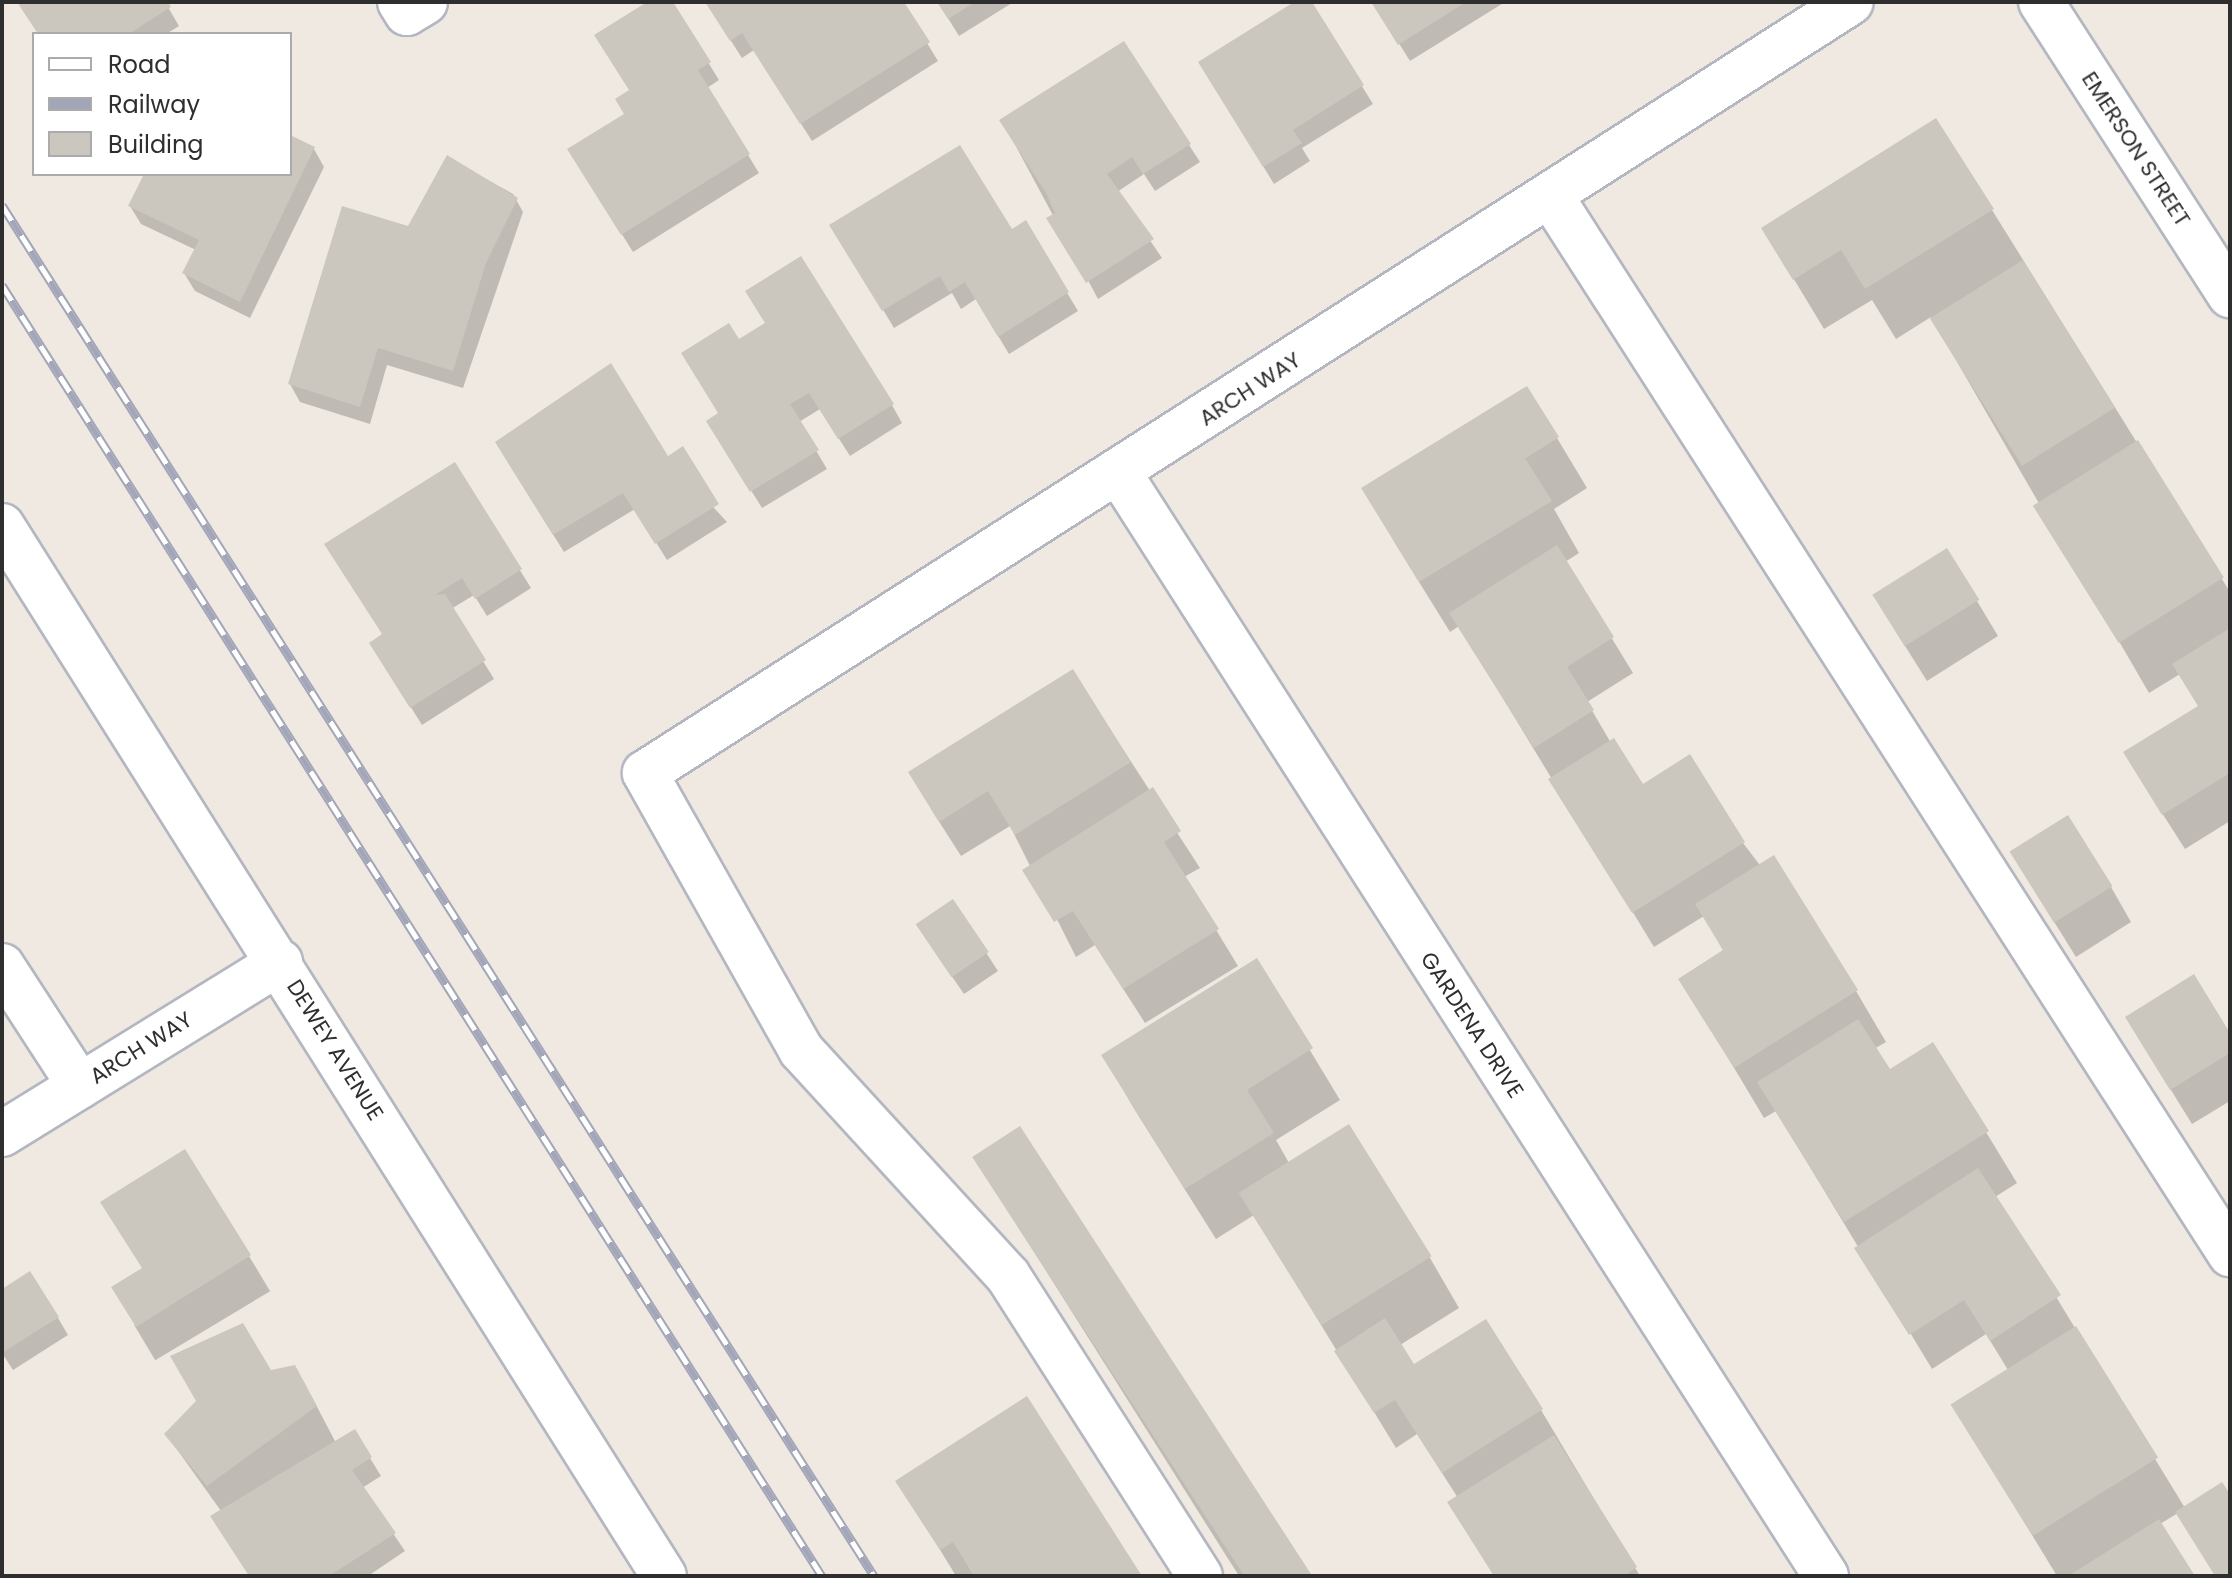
<!DOCTYPE html>
<html>
<head>
<meta charset="utf-8">
<style>
  body { margin:0 }
  #map { position:relative; width:2232px; height:1578px; overflow:hidden; background:#efe9e1; font-family:Poppins,sans-serif }
  div>[style] { position:absolute }
  [style*='--x'] { left:calc(var(--x)*1px); top:calc(var(--y)*1px); width:calc(var(--w)*1px); rotate:calc(var(--a)*1deg) }
  .shadow>* { inset:0; background:#0003; transform-origin:0 0 }
  .building>* { inset:0; background:#cbc7bf; transform-origin:0 0 }
  .roads { filter:drop-shadow(2px 0 #b4b7c1) drop-shadow(-2px 0 #b4b7c1) drop-shadow(0 2px #b4b7c1) drop-shadow(0 -2px #b4b7c1) }
  .minor>* { height:44px; margin:-22px; padding:0 22px; transform-origin:22px; border-radius:22px; background:#fff }
  .rail>* { height:9px; margin-top:-4.5px; transform-origin:0; background:repeating-linear-gradient(90deg,#fff 0 18px,#a3a6b8 0 36px); box-sizing:border-box; border-block:2px solid #a3a6b8 }
  span { translate:-50% -50%; white-space:nowrap; text-align:center; line-height:1.15; -webkit-text-stroke:6px #fff; paint-order:stroke }
  .street-label { font-size:22px; color:#2e2e2e }
  .frame { position:absolute; inset:0; border:4px solid #2e2e2e; pointer-events:none }
  .legend { position:absolute; left:32px; top:32px; width:260px; height:144px; box-sizing:border-box; background:#fff; border:2px solid #ababab; margin:0; padding:10px 14px; list-style:none; font-size:24px; color:#2e2e2e }
  .legend li { display:flex; align-items:center; gap:16px; height:40px }
  .legend b { width:40px; border:2px solid #ababab }
</style>
</head>
<body>
<div id="map">
  <div class="shadow">
    <i style="clip-path:polygon(19px 2px,165px 2px,179px 26px,166px 34px,39px 34px)"></i>
    <i style="clip-path:polygon(651px 2px,671px 2px,719px 80px,707px 88px,759px 173px,633px 252px,580px 167px,626px 115px)"></i>
    <i style="clip-path:polygon(706px 2px,902px 2px,938px 61px,812px 141px,754px 50px,742px 58px)"></i>
    <i style="clip-path:polygon(938px 2px,1011px 2px,1012px 3px,959px 36px)"></i>
    <i style="clip-path:polygon(1298px 2px,1310px 2px,1373px 104px,1302px 148px,1310px 161px,1274px 184px,1211px 80px)"></i>
    <i style="clip-path:polygon(1373px 2px,1505px 2px,1410px 61px)"></i>
    <i style="clip-path:polygon(290px 137px,314px 149px,324px 167px,250px 318px,195px 291px,184px 273px,196px 250px,141px 224px,130px 206px,146px 174px,290px 174px)"></i>
    <i style="clip-path:polygon(1012px 139px,1189px 145px,1200px 162px,1155px 191px,1144px 174px,1117px 192px,1162px 258px,1098px 299px)"></i>
    <i style="clip-path:polygon(448px 158px,513px 194px,523px 212px,463px 388px,387px 365px,370px 424px,300px 402px,290px 384px,409px 228px)"></i>
    <i style="clip-path:polygon(1992px 210px,2230px 592px,2230px 821px,2185px 849px,2146px 788px,2199px 707px,2180px 674px,2149px 693px,1931px 317px,1896px 339px,1872px 300px,1824px 329px,1763px 228px)"></i>
    <i style="clip-path:polygon(1025px 223px,1078px 311px,1009px 354px,976px 299px,961px 309px,952px 293px,894px 328px,832px 225px,1011px 232px)"></i>
    <i style="clip-path:polygon(738px 342px,892px 405px,902px 423px,850px 456px,820px 409px,799px 422px,827px 469px,762px 508px,719px 439px)"></i>
    <i style="clip-path:polygon(1557px 438px,1587px 488px,1554px 509px,1579px 553px,1565px 562px,1633px 673px,1587px 702px,1611px 743px,1642px 787px,1743px 843px,1856px 991px,1886px 1042px,1874px 1049px,1889px 1072px,1933px 1045px,2017px 1183px,1995px 1197px,2185px 1508px,2230px 1498px,2230px 1576px,2216px 1576px,2178px 1513px,2160px 1524px,2192px 1576px,2057px 1576px,1953px 1405px,2008px 1370px,1986px 1334px,1932px 1369px,1776px 1111px,1764px 1118px,1681px 979px,1724px 952px,1704px 916px,1654px 947px,1459px 626px,1450px 632px,1393px 540px)"></i>
    <i style="clip-path:polygon(668px 458px,727px 522px,667px 560px,635px 509px,564px 552px,507px 461px)"></i>
    <i style="clip-path:polygon(454px 464px,531px 588px,487px 616px,474px 595px,451px 609px,494px 679px,422px 725px,382px 661px,384px 636px)"></i>
    <i style="clip-path:polygon(1977px 601px,1998px 636px,1927px 681px,1895px 630px)"></i>
    <i style="clip-path:polygon(1073px 672px,1200px 868px,1184px 877px,1238px 966px,1145px 1023px,1095px 945px,1076px 957px,1010px 826px,961px 856px,931px 809px)"></i>
    <i style="clip-path:polygon(2111px 887px,2131px 922px,2076px 957px,2033px 888px)"></i>
    <i style="clip-path:polygon(953px 902px,998px 971px,964px 994px,929px 943px)"></i>
    <i style="clip-path:polygon(1256px 961px,1340px 1100px,1276px 1140px,1289px 1163px,1430px 1258px,1459px 1308px,1400px 1345px,1414px 1367px,1541px 1410px,1640px 1576px,1494px 1576px,1450px 1502px,1458px 1498px,1417px 1434px,1396px 1448px,1254px 1215px,1216px 1239px,1133px 1107px,1104px 1056px)"></i>
    <i style="clip-path:polygon(2230px 1036px,2230px 1101px,2192px 1124px,2148px 1053px)"></i>
    <i style="clip-path:polygon(974px 1157px,1305px 1576px,1239px 1576px)"></i>
    <i style="left:249px;top:1256px;width:41px;height:134px;rotate:59deg"></i>
    <i style="clip-path:polygon(2px 1291px,58px 1318px,68px 1335px,13px 1370px,2px 1353px)"></i>
    <i style="clip-path:polygon(270px 1373px,315px 1403px,336px 1443px,354px 1432px,381px 1476px,362px 1488px,405px 1551px,368px 1576px,250px 1576px,221px 1511px,166px 1434px)"></i>
    <i style="clip-path:polygon(898px 1481px,1139px 1576px,956px 1576px)"></i>
  </div>
  <div class="building">
    <i style="clip-path:polygon(17px 2px,168px 2px,171px 7px,129px 34px,38px 34px)"></i>
    <i style="clip-path:polygon(647px 2px,673px 2px,711px 62px,698px 70px,750px 154px,621px 235px,567px 149px,624px 114px,615px 99px,629px 90px,594px 35px)"></i>
    <i style="clip-path:polygon(705px 2px,904px 2px,930px 42px,800px 124px,742px 33px,730px 41px)"></i>
    <i style="clip-path:polygon(937px 2px,975px 2px,948px 19px)"></i>
    <i style="clip-path:polygon(1294px 2px,1312px 2px,1364px 85px,1293px 130px,1302px 143px,1263px 167px,1198px 62px)"></i>
    <i style="clip-path:polygon(1371px 2px,1466px 2px,1398px 45px)"></i>
    <i style="clip-path:polygon(1124px 41px,1191px 144px,1143px 174px,1132px 157px,1107px 174px,1154px 239px,1086px 283px,1046px 218px,1055px 213px,1046px 193px,999px 120px)"></i>
    <i style="clip-path:polygon(1936px 118px,1994px 209px,1865px 289px,1841px 250px,1793px 280px,1761px 228px)"></i>
    <i style="clip-path:polygon(290px 135px,315px 147px,240px 302px,182px 273px,199px 240px,128px 206px,144px 174px,290px 174px)"></i>
    <i style="clip-path:polygon(960px 145px,1012px 229px,1026px 220px,1069px 292px,998px 337px,965px 282px,949px 292px,940px 276px,882px 311px,829px 225px)"></i>
    <i style="clip-path:polygon(447px 155px,518px 198px,486px 263px,453px 371px,378px 348px,360px 407px,288px 384px,342px 206px,408px 226px)"></i>
    <i style="clip-path:polygon(801px 256px,894px 404px,838px 439px,809px 393px,790px 404px,819px 450px,750px 492px,706px 421px,718px 413px,681px 353px,729px 323px,739px 339px,765px 323px,745px 291px)"></i>
    <i style="left:2023px;top:260px;width:174px;height:110px;rotate:58deg"></i>
    <i style="clip-path:polygon(611px 363px,668px 456px,683px 446px,719px 504px,655px 544px,623px 493px,553px 535px,495px 442px)"></i>
    <i style="clip-path:polygon(1527px 386px,1559px 437px,1525px 458px,1552px 501px,1419px 582px,1361px 488px)"></i>
    <i style="left:2138px;top:440px;width:162px;height:124px;rotate:58deg"></i>
    <i style="clip-path:polygon(455px 462px,522px 569px,475px 599px,462px 578px,435px 595px,445px 594px,486px 660px,410px 708px,369px 643px,382px 634px,324px 544px)"></i>
    <i style="clip-path:polygon(1557px 545px,1614px 637px,1567px 667px,1594px 710px,1534px 748px,1449px 613px)"></i>
    <i style="left:1947px;top:548px;width:61px;height:88px;rotate:58deg"></i>
    <i style="clip-path:polygon(2230px 628px,2230px 773px,2162px 815px,2123px 752px,2198px 706px,2172px 664px)"></i>
    <i style="clip-path:polygon(1073px 669px,1131px 762px,1015px 835px,988px 791px,939px 822px,908px 772px)"></i>
    <i style="clip-path:polygon(1614px 738px,1643px 784px,1690px 754px,1745px 842px,1632px 913px,1548px 779px)"></i>
    <i style="clip-path:polygon(1153px 787px,1181px 831px,1164px 842px,1219px 929px,1123px 989px,1073px 911px,1054px 922px,1022px 870px)"></i>
    <i style="left:2068px;top:815px;width:84px;height:69px;rotate:58deg"></i>
    <i style="clip-path:polygon(1774px 855px,1858px 990px,1734px 1068px,1678px 979px,1723px 950px,1695px 904px)"></i>
    <i style="left:953px;top:899px;width:64px;height:45px;rotate:56deg"></i>
    <i style="clip-path:polygon(1257px 958px,1313px 1048px,1247px 1090px,1274px 1133px,1185px 1189px,1101px 1055px)"></i>
    <i style="clip-path:polygon(2194px 974px,2230px 1033px,2230px 1053px,2170px 1090px,2125px 1017px)"></i>
    <i style="clip-path:polygon(1858px 1019px,1890px 1069px,1933px 1042px,1989px 1131px,1844px 1222px,1757px 1082px)"></i>
    <i style="left:1349px;top:1124px;width:156px;height:130px;rotate:58deg"></i>
    <i style="left:1020px;top:1126px;width:534px;height:57px;rotate:57deg"></i>
    <i style="clip-path:polygon(185px 1149px,251px 1255px,136px 1327px,111px 1287px,142px 1268px,100px 1202px)"></i>
    <i style="clip-path:polygon(1978px 1168px,2061px 1295px,1990px 1341px,1964px 1300px,1909px 1335px,1854px 1248px)"></i>
    <i style="clip-path:polygon(30px 1271px,59px 1317px,2px 1353px,2px 1289px)"></i>
    <i style="clip-path:polygon(1385px 1318px,1414px 1364px,1486px 1319px,1543px 1409px,1442px 1473px,1395px 1400px,1374px 1413px,1334px 1351px)"></i>
    <i style="clip-path:polygon(243px 1323px,271px 1370px,295px 1365px,317px 1406px,207px 1486px,164px 1434px,196px 1401px,170px 1356px)"></i>
    <i style="left:2076px;top:1326px;width:155px;height:148px;rotate:58deg"></i>
    <i style="clip-path:polygon(1027px 1396px,1142px 1576px,974px 1576px,953px 1542px,940px 1550px,895px 1481px)"></i>
    <i style="clip-path:polygon(355px 1429px,372px 1457px,352px 1470px,396px 1533px,329px 1576px,249px 1576px,210px 1516px)"></i>
    <i style="clip-path:polygon(1554px 1435px,1637px 1567px,1624px 1576px,1494px 1576px,1447px 1502px)"></i>
    <i style="clip-path:polygon(2222px 1482px,2230px 1494px,2230px 1576px,2215px 1576px,2175px 1512px)"></i>
    <i style="clip-path:polygon(2159px 1519px,2195px 1576px,2068px 1576px)"></i>
  </div>
  <div class="roads">
    <div class="minor">
      <i style="--x:400;--y:2;--w:13;--a:58"></i>
      <i style="--x:407;--y:13;--w:21;--a:-31"></i>
      <i style="--x:2041;--y:2;--w:349;--a:57.2"></i>
      <i style="--x:1550;--y:195;--w:1259;--a:57.29"></i>
      <i style="--x:1119;--y:473;--w:1310;--a:57.34"></i>
      <i style="--x:2;--y:526;--w:1241;--a:57.77"></i>
      <i style="--x:2;--y:966;--w:143;--a:57"></i>
      <i style="--x:2;--y:1134;--w:327;--a:-31.7"></i>
      <i style="--x:1200;--y:1576;--w:356;--a:-122.6"></i>
      <i style="--x:1008;--y:1276;--w:306;--a:-132.5"></i>
      <i style="--x:801;--y:1050;--w:318;--a:-119.4"></i>
      <i style="--x:645;--y:773;--w:1431;--a:-32.59"></i>
    </div>
  </div>
  <div class="rail">
    <i style="--x:2;--y:205;--w:1625;--a:57.54"></i>
    <i style="--x:2;--y:285;--w:1529;--a:57.58"></i>
  </div>
  <div class="street-label">
    <span style="left:2136px;top:149px;rotate:57deg">EMERSON STREET</span>
    <span style="left:1250px;top:389px;rotate:-33deg">ARCH WAY</span>
    <span style="left:1472px;top:1025px;rotate:57deg">GARDENA DRIVE</span>
    <span style="left:141px;top:1048px;rotate:-32deg">ARCH WAY</span>
    <span style="left:335px;top:1050px;rotate:58deg">DEWEY AVENUE</span>
  </div>
  <div class="frame"></div>
  <ul class="legend">
  <li><b style="height:10px;background:#fff"></b>Road</li>
  <li><b style="height:10px;background:#a3a6b8"></b>Railway</li>
  <li><b style="height:22px;background:#cbc7bf"></b>Building</li>
  </ul>
</div>
</body>
</html>
